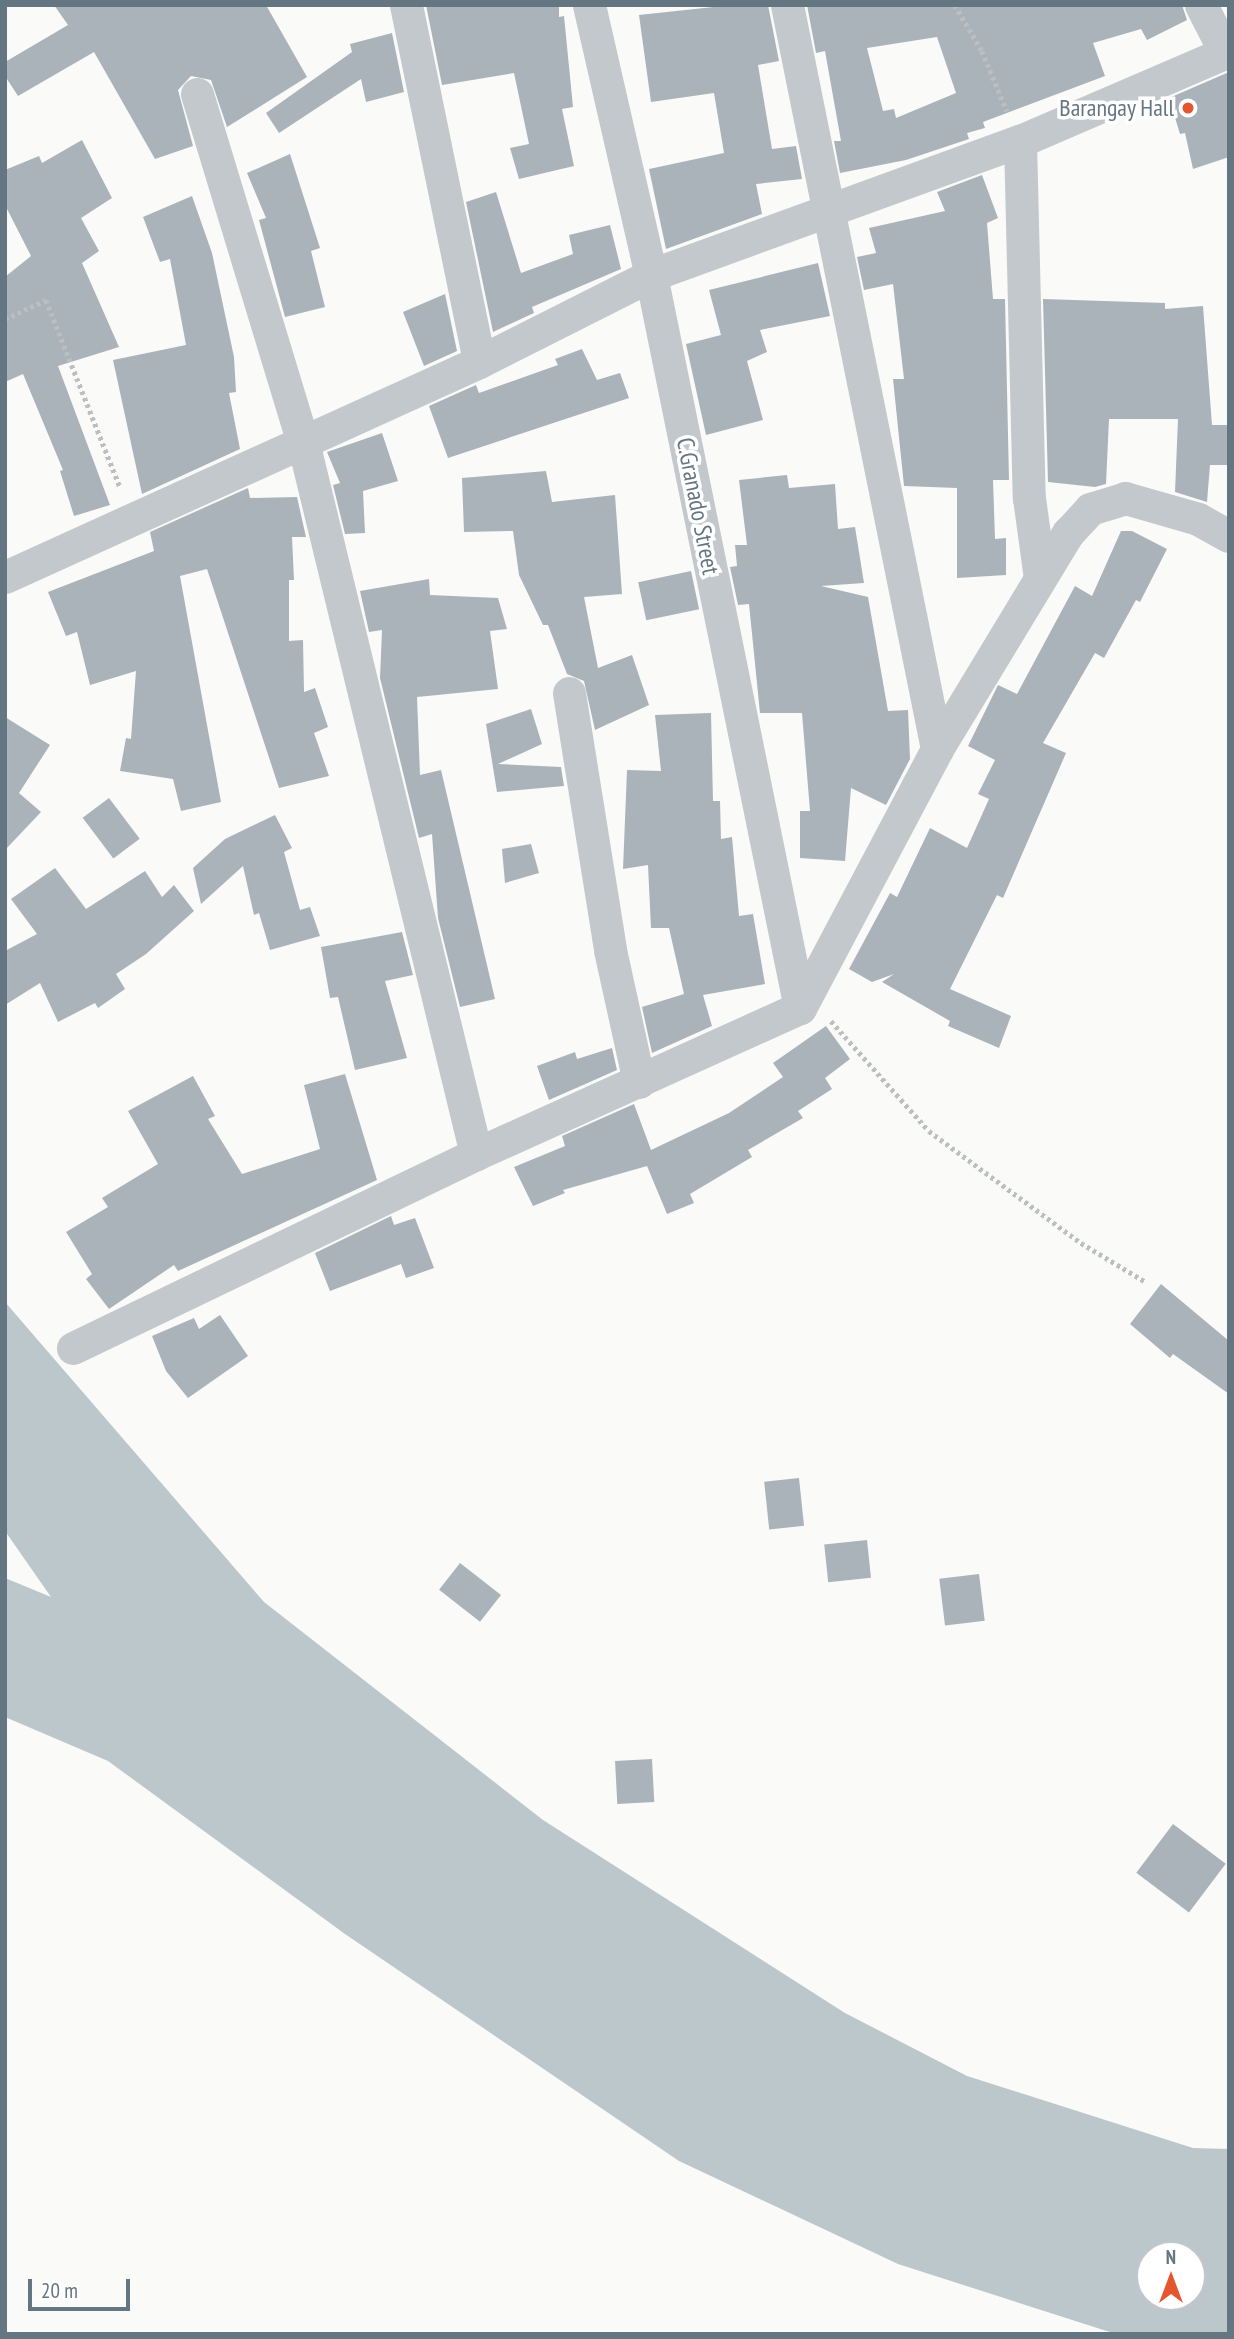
<!DOCTYPE html>
<html>
<head>
<meta charset="utf-8">
<style>
  body { margin:0 }
  #map { position:relative; width:1234px; height:2339px; overflow:hidden; background:#fafaf8; font-family:"PT Sans Narrow",sans-serif }
  div>[style] { position:absolute }
  [style*='--x'] { left:calc(var(--x)*1px); top:calc(var(--y)*1px); width:calc(var(--w)*1px); rotate:calc(var(--a)*1deg) }
  .water>* { inset:0; background:#bbc7cb }
  .building>* { inset:0; background:#aab3b9; transform-origin:0 0 }
  .path>* { height:4.5px; margin-top:-2.25px; transform-origin:0; background:repeating-linear-gradient(90deg,#bbbfc2 0 3.5px,transparent 0 7px) }
  .minor>* { height:33px; margin:-16.5px; padding:0 16.5px; transform-origin:16.5px; border-radius:16.5px; background:#c3c8cc }
  .dots>* { width:19px; height:19px; translate:-50% -50%; box-sizing:border-box; border:4px solid #fff; border-radius:50% }
  span { translate:-50% -50%; white-space:nowrap; text-align:center; line-height:1.15; -webkit-text-stroke:7px #fff; paint-order:stroke }
  .poi-label { font-size:24px; color:#657683 }
  .right { translate:-100% -50%; text-align:right }
  .street-label { font-size:24px; color:#657683 }
  .frame { position:absolute; inset:0; border:7px solid #657683; pointer-events:none }
  .north { position:absolute; left:1136px; top:2241px; width:70px; height:70px; box-sizing:border-box; background:#fff; border:2px solid #c1c8cd; border-radius:50%; rotate:0deg; font-size:19px; font-weight:700; line-height:28px; text-align:center; color:#657683 }
  .north::after { content:''; display:block; margin:auto; width:24px; height:32px; background:#e4572e; clip-path:polygon(50% 0,100% 100%,50% 72%,0 100%) }
  .scale { position:absolute; left:28px; top:2279px; width:102px; height:32px; box-sizing:border-box; border:4px solid #657683; border-top:0; padding-left:9px; font-size:21px; line-height:24px; white-space:nowrap; color:#657683; -webkit-text-stroke:5px #fff; paint-order:stroke }
</style>
</head>
<body>
<div id="map">
  <div class="water">
    <i style="clip-path:polygon(evenodd,5px 1302px,264px 1602px,543px 1820px,845px 2013px,967px 2076px,1193px 2148px,1229px 2149px,1229px 2334px,1116px 2334px,898px 2264px,679px 2161px,345px 1934px,108px 1761px,5px 1717px,5px 1578px,51px 1597px,5px 1531px,5px 1302px,1150px 2255px,1192px 2255px,1192px 2297px,1150px 2297px,1150px 2255px)"></i>
  </div>
  <div class="building">
    <i style="clip-path:polygon(54px 5px,266px 5px,307px 77px,227px 127px,211px 80px,191px 76px,178px 90px,193px 146px,155px 159px,94px 52px,18px 96px,5px 76px,5px 62px,68px 25px)"></i>
    <i style="clip-path:polygon(426px 5px,559px 5px,559px 17px,564px 16px,573px 107px,562px 109px,574px 166px,519px 179px,510px 148px,529px 144px,514px 73px,442px 85px)"></i>
    <i style="clip-path:polygon(732px 5px,768px 5px,779px 61px,758px 65px,772px 149px,796px 146px,802px 179px,756px 184px,762px 214px,666px 249px,649px 169px,724px 153px,714px 93px,651px 102px,639px 15px)"></i>
    <i style="clip-path:polygon(evenodd,807px 5px,1182px 5px,1187px 20px,1147px 40px,1141px 29px,1093px 43px,1105px 76px,983px 122px,985px 128px,967px 133px,969px 139px,906px 160px,840px 173px,834px 141px,841px 141px,825px 51px,816px 53px,807px 5px,937px 37px,956px 93px,896px 118px,894px 109px,883px 111px,867px 48px,937px 37px)"></i>
    <i style="clip-path:polygon(392px 33px,404px 92px,366px 102px,361px 79px,279px 133px,266px 113px,352px 52px,350px 44px)"></i>
    <i style="clip-path:polygon(1229px 72px,1229px 157px,1193px 169px,1185px 133px,1180px 134px,1169px 98px)"></i>
    <i style="clip-path:polygon(82px 140px,112px 198px,81px 218px,99px 251px,82px 263px,119px 347px,58px 366px,110px 505px,74px 516px,60px 471px,63px 470px,23px 374px,5px 382px,5px 277px,31px 256px,5px 205px,5px 170px,39px 156px,42px 163px)"></i>
    <i style="clip-path:polygon(290px 154px,320px 248px,311px 251px,325px 307px,285px 317px,259px 220px,266px 218px,247px 173px)"></i>
    <i style="clip-path:polygon(982px 175px,998px 218px,987px 223px,993px 299px,1005px 299px,1009px 480px,993px 480px,995px 539px,1006px 538px,1006px 575px,957px 578px,957px 488px,904px 486px,893px 379px,904px 379px,893px 284px,864px 290px,857px 257px,876px 253px,869px 228px,945px 211px,937px 192px)"></i>
    <i style="clip-path:polygon(496px 192px,521px 273px,573px 254px,569px 235px,610px 225px,621px 269px,532px 307px,534px 313px,493px 332px,466px 202px)"></i>
    <i style="clip-path:polygon(192px 196px,212px 253px,234px 357px,236px 392px,229px 393px,240px 449px,142px 494px,113px 360px,186px 345px,170px 259px,160px 262px,143px 217px)"></i>
    <i style="clip-path:polygon(818px 263px,830px 316px,760px 330px,767px 352px,747px 361px,763px 420px,706px 435px,686px 344px,721px 335px,709px 290px)"></i>
    <i style="clip-path:polygon(445px 294px,457px 351px,424px 366px,403px 312px)"></i>
    <i style="clip-path:polygon(1043px 299px,1165px 303px,1165px 309px,1203px 306px,1212px 425px,1229px 425px,1229px 465px,1210px 465px,1207px 502px,1175px 492px,1178px 419px,1109px 419px,1106px 484px,1095px 487px,1048px 482px)"></i>
    <i style="clip-path:polygon(582px 349px,597px 380px,620px 373px,629px 398px,448px 458px,429px 406px,476px 385px,479px 393px,558px 365px,555px 359px)"></i>
    <i style="clip-path:polygon(382px 433px,398px 481px,363px 491px,365px 533px,345px 534px,333px 485px,340px 483px,327px 452px)"></i>
    <i style="clip-path:polygon(546px 471px,552px 502px,615px 495px,622px 594px,584px 597px,598px 668px,632px 655px,649px 705px,595px 730px,584px 681px,567px 674px,548px 625px,543px 625px,519px 575px,513px 531px,464px 532px,462px 478px)"></i>
    <i style="clip-path:polygon(787px 475px,789px 488px,835px 484px,838px 529px,855px 527px,864px 583px,821px 586px,868px 597px,888px 711px,908px 710px,910px 759px,886px 805px,851px 788px,845px 861px,800px 858px,800px 811px,810px 811px,802px 713px,760px 713px,749px 604px,738px 605px,730px 567px,737px 566px,735px 545px,747px 545px,739px 480px)"></i>
    <i style="clip-path:polygon(248px 488px,250px 498px,297px 497px,306px 537px,292px 537px,294px 580px,289px 580px,289px 641px,303px 640px,304px 692px,315px 688px,328px 727px,314px 733px,329px 776px,279px 788px,207px 569px,180px 576px,221px 802px,181px 811px,173px 779px,120px 771px,126px 738px,131px 739px,136px 671px,90px 685px,77px 632px,66px 636px,48px 592px,154px 551px,150px 532px)"></i>
    <i style="clip-path:polygon(1121px 531px,1132px 531px,1167px 549px,1140px 602px,1136px 600px,1104px 658px,1095px 653px,1043px 743px,1066px 753px,1003px 898px,997px 895px,950px 989px,1011px 1016px,999px 1048px,948px 1026px,950px 1021px,882px 982px,894px 974px,872px 982px,849px 969px,890px 893px,897px 897px,930px 828px,967px 848px,989px 799px,978px 794px,995px 760px,968px 746px,998px 685px,1017px 694px,1075px 586px,1092px 596px)"></i>
    <i style="left:691px;top:571px;width:39px;height:54px;rotate:78deg"></i>
    <i style="clip-path:polygon(429px 579px,430px 595px,498px 598px,507px 629px,490px 631px,498px 689px,417px 697px,420px 775px,441px 770px,495px 999px,460px 1007px,438px 918px,432px 834px,419px 838px,380px 678px,382px 630px,369px 632px,360px 591px)"></i>
    <i style="clip-path:polygon(531px 709px,542px 744px,498px 764px,561px 767px,564px 786px,497px 792px,486px 724px)"></i>
    <i style="clip-path:polygon(711px 713px,713px 801px,720px 801px,721px 839px,732px 837px,739px 916px,753px 914px,765px 984px,703px 995px,712px 1026px,652px 1053px,642px 1007px,684px 994px,669px 928px,651px 928px,648px 865px,623px 869px,627px 770px,661px 771px,655px 715px)"></i>
    <i style="clip-path:polygon(5px 717px,50px 745px,19px 793px,41px 812px,5px 850px)"></i>
    <i style="left:109px;top:798px;width:51px;height:33px;rotate:53deg"></i>
    <i style="clip-path:polygon(275px 815px,292px 848px,284px 852px,300px 910px,310px 907px,320px 936px,270px 950px,259px 913px,254px 915px,243px 866px,201px 904px,193px 868px,225px 839px)"></i>
    <i style="clip-path:polygon(531px 844px,539px 873px,505px 883px,502px 849px)"></i>
    <i style="clip-path:polygon(55px 868px,86px 909px,145px 871px,162px 897px,174px 885px,194px 911px,146px 954px,116px 974px,125px 989px,98px 1008px,95px 1003px,58px 1022px,40px 983px,5px 1005px,5px 951px,37px 934px,11px 899px)"></i>
    <i style="clip-path:polygon(402px 932px,413px 975px,385px 981px,407px 1058px,355px 1070px,338px 997px,330px 998px,321px 947px)"></i>
    <i style="clip-path:polygon(826px 1026px,850px 1059px,825px 1078px,832px 1089px,798px 1111px,803px 1118px,748px 1150px,752px 1157px,690px 1194px,694px 1203px,667px 1214px,647px 1166px,563px 1190px,565px 1193px,533px 1206px,514px 1167px,565px 1146px,562px 1136px,634px 1104px,651px 1150px,729px 1113px,783px 1077px,773px 1063px)"></i>
    <i style="clip-path:polygon(612px 1048px,617px 1070px,549px 1100px,537px 1066px,575px 1052px,577px 1059px)"></i>
    <i style="clip-path:polygon(345px 1074px,377px 1180px,178px 1271px,174px 1265px,109px 1309px,86px 1279px,92px 1274px,66px 1232px,108px 1207px,102px 1198px,158px 1164px,128px 1111px,193px 1076px,215px 1116px,208px 1119px,242px 1174px,320px 1149px,304px 1085px)"></i>
    <i style="clip-path:polygon(391px 1216px,394px 1225px,415px 1218px,434px 1268px,406px 1278px,401px 1264px,330px 1291px,315px 1253px)"></i>
    <i style="clip-path:polygon(1161px 1284px,1229px 1341px,1229px 1394px,1173px 1354px,1170px 1358px,1130px 1324px)"></i>
    <i style="clip-path:polygon(220px 1315px,248px 1356px,188px 1398px,166px 1371px,152px 1336px,194px 1318px,199px 1329px)"></i>
    <i style="left:799px;top:1478px;width:48px;height:35px;rotate:84deg"></i>
    <i style="left:867px;top:1540px;width:38px;height:43px;rotate:84deg"></i>
    <i style="left:460px;top:1563px;width:52px;height:34px;rotate:38deg"></i>
    <i style="left:979px;top:1574px;width:47px;height:40px;rotate:83deg"></i>
    <i style="left:652px;top:1759px;width:43px;height:37px;rotate:87deg"></i>
    <i style="left:1173px;top:1824px;width:66px;height:61px;rotate:37deg"></i>
  </div>
  <div class="path">
    <i style="--x:955;--y:5;--w:53;--a:59.6"></i>
    <i style="--x:982;--y:51;--w:65;--a:67.4"></i>
    <i style="--x:5;--y:319;--w:45;--a:-24.9"></i>
    <i style="--x:46;--y:300;--w:201;--a:68.4"></i>
    <i style="--x:831;--y:1021;--w:147;--a:48.3"></i>
    <i style="--x:929;--y:1131;--w:189;--a:36.4"></i>
    <i style="--x:1081;--y:1243;--w:76;--a:31"></i>
  </div>
  <div class="minor">
    <i style="--x:406;--y:5;--w:364;--a:78.4"></i>
    <i style="--x:589;--y:5;--w:277;--a:77.1"></i>
    <i style="--x:651;--y:275;--w:748;--a:78.51"></i>
    <i style="--x:787;--y:5;--w:759;--a:78.6"></i>
    <i style="--x:1201;--y:5;--w:53;--a:62.9"></i>
    <i style="--x:197;--y:94;--w:364;--a:73.1"></i>
    <i style="--x:303;--y:442;--w:733;--a:76.34"></i>
    <i style="--x:1020;--y:141;--w:357;--a:88.6"></i>
    <i style="--x:1029;--y:498;--w:81;--a:82.2"></i>
    <i style="--x:5;--y:577;--w:520;--a:-24.4"></i>
    <i style="--x:479;--y:362;--w:193;--a:-26.8"></i>
    <i style="--x:651;--y:275;--w:393;--a:-20"></i>
    <i style="--x:1020;--y:141;--w:228;--a:-23.3"></i>
    <i style="--x:569;--y:693;--w:260;--a:80.9"></i>
    <i style="--x:610;--y:950;--w:135;--a:77.6"></i>
    <i style="--x:73;--y:1348;--w:447;--a:-25.7"></i>
    <i style="--x:476;--y:1154;--w:355;--a:-24.3"></i>
    <i style="--x:800;--y:1008;--w:293;--a:-62.1"></i>
    <i style="--x:937;--y:749;--w:253;--a:-58.8"></i>
    <i style="--x:1068;--y:533;--w:33;--a:-47"></i>
    <i style="--x:1090;--y:509;--w:37;--a:-17"></i>
    <i style="--x:1125;--y:498;--w:76;--a:16"></i>
    <i style="--x:1198;--y:519;--w:35;--a:29"></i>
  </div>
  <div class="dots">
    <i style="left:1188px;top:108px;background:#e4572e"></i>
  </div>
  <div class="poi-label">
    <span class="right" style="left:1174px;top:108px">Barangay Hall</span>
  </div>
  <div class="street-label">
    <span style="left:698px;top:506px;rotate:79deg">C.Granado Street</span>
  </div>
  <div class="frame"></div>
  <div class="north">N</div>
  <div class="scale">20 m</div>
</div>
</body>
</html>
